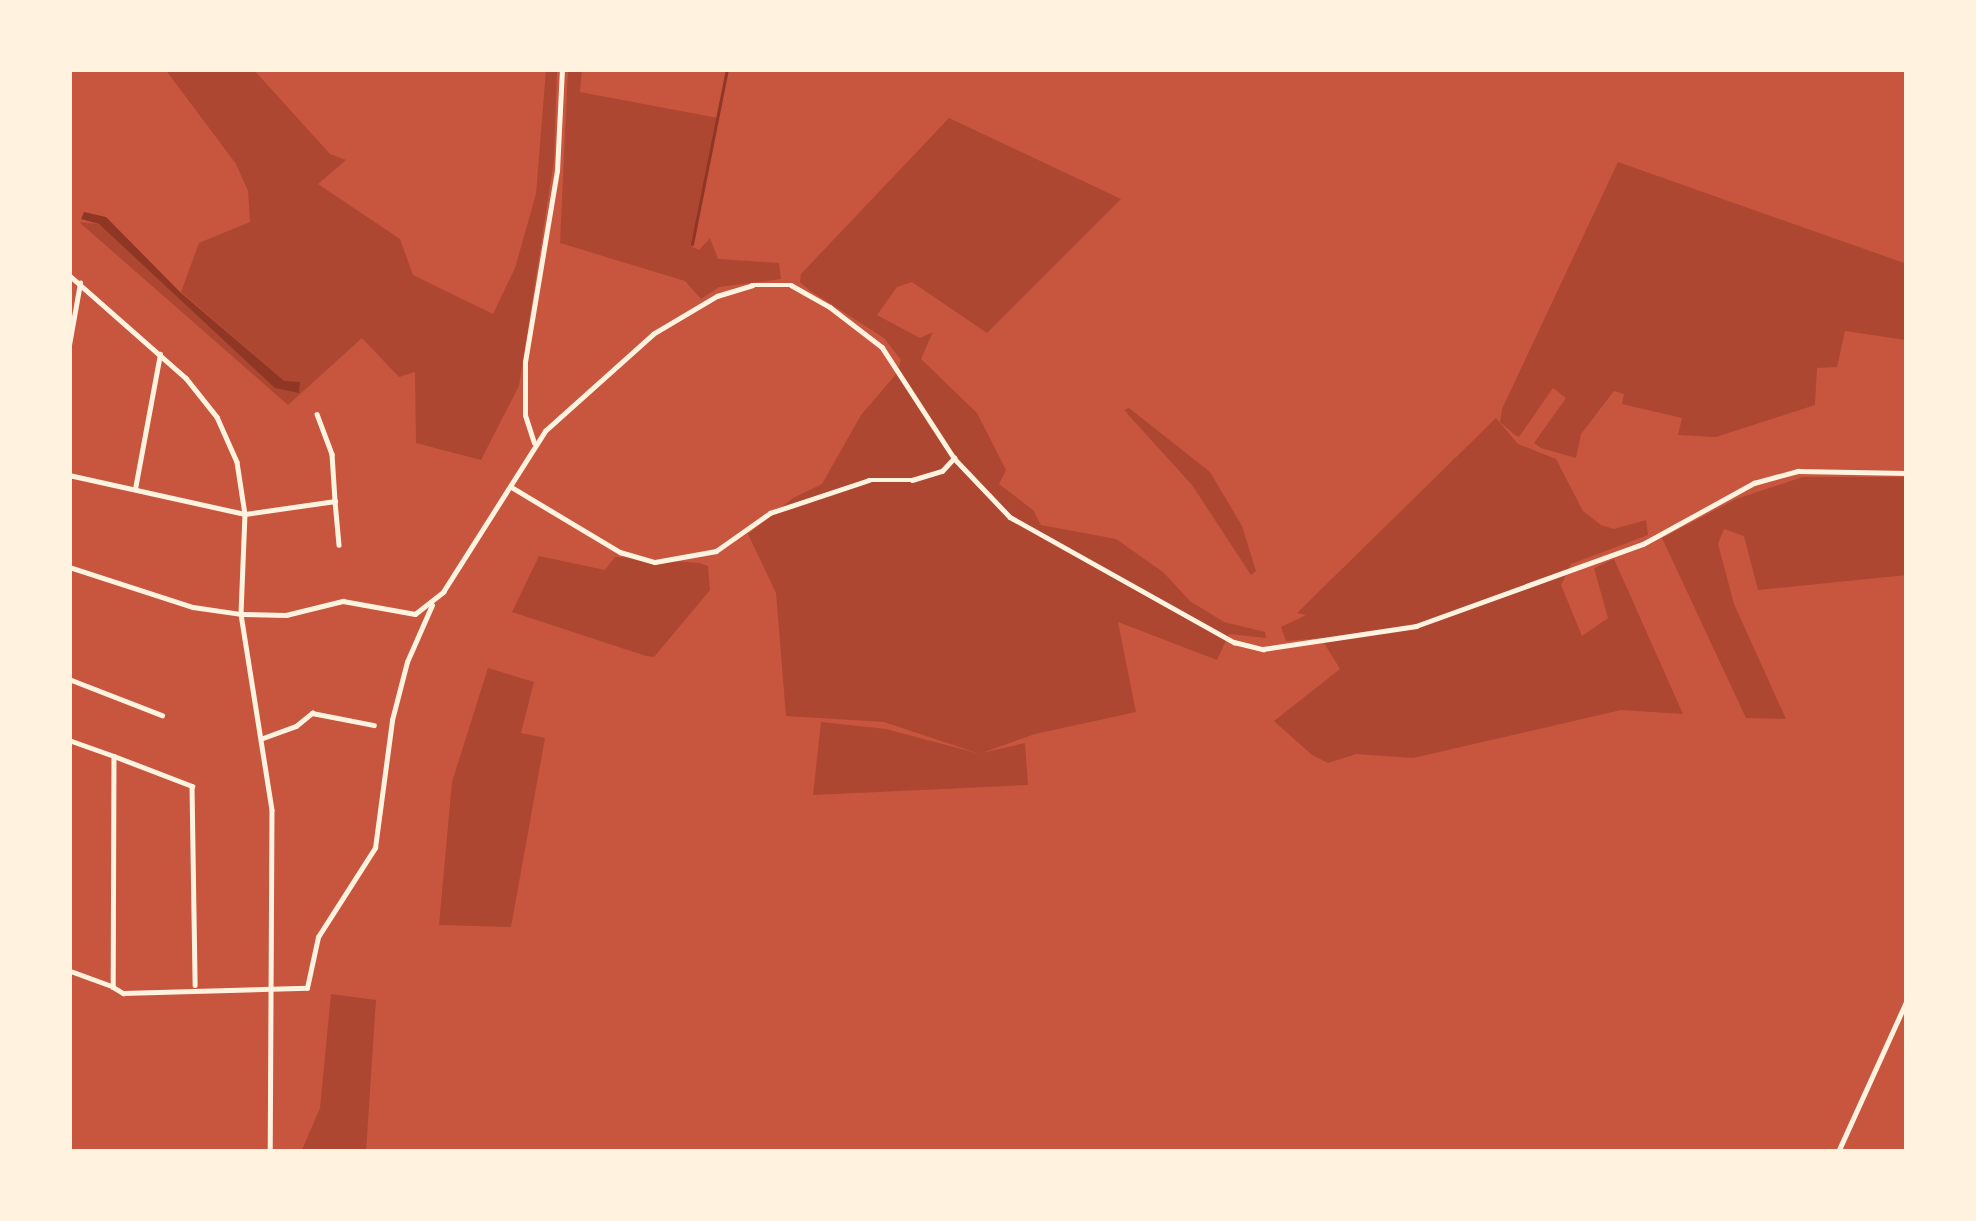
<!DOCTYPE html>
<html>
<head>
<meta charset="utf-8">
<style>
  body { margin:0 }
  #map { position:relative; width:1976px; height:1221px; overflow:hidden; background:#c8553d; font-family:"Noto Serif",serif }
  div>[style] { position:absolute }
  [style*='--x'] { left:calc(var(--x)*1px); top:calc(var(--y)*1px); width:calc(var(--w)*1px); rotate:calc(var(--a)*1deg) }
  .green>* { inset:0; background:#ae4732 }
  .water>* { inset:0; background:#8f3625 }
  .stream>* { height:3px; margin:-1.5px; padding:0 1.5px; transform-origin:1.5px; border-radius:1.5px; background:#8f3625 }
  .minor>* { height:4.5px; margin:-2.25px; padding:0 2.25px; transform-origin:2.25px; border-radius:2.25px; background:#fff3e0 }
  span { translate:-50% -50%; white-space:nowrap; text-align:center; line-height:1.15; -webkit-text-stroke:10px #fff3e0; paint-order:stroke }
  .frame { position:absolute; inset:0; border:72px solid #fff3e0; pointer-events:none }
</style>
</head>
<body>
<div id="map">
  <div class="green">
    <i style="clip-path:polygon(165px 69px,253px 69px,330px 154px,346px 160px,318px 184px,400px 239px,413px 275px,493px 314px,515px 268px,536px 194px,546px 69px,557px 69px,554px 161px,519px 386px,481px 460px,416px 443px,415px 372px,399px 377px,362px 338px,288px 405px,79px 222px,99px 224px,284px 381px,181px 292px,199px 243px,250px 222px,248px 191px,236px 164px)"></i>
    <i style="clip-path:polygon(568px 69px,582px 69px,580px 92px,718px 118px,691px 246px,699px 250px,710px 238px,718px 259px,779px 263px,781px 279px,719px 287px,701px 299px,685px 281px,560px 243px)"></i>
    <i style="clip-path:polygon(949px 118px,1121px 199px,987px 333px,912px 282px,897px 287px,877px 315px,920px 338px,933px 332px,921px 359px,977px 413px,1006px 470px,999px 484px,1033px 510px,1041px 525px,1116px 539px,1163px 572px,1190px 601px,1224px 622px,1265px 632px,1266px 638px,1229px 634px,1217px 660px,1118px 622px,1136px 712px,1035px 734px,982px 753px,1025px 743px,1028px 785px,813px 795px,821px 722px,886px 729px,980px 754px,884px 722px,786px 716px,776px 593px,748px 534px,793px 498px,822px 484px,861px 415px,897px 373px,901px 360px,884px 338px,809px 290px,800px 282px,801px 274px)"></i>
    <i style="clip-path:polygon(1618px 162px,1907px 264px,1906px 340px,1845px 331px,1837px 367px,1817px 368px,1815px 405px,1716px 437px,1678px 435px,1682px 418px,1622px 404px,1624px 394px,1614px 391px,1581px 434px,1576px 458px,1541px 448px,1534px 443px,1566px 398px,1553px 388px,1519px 437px,1515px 435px,1500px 422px,1502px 409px)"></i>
    <i style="clip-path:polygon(1129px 408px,1210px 472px,1242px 526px,1256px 571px,1251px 575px,1192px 485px,1124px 410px)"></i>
    <i style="clip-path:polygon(1496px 418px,1518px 444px,1556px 459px,1583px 511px,1601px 525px,1614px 529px,1646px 520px,1648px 535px,1571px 564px,1561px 585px,1582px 636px,1608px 618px,1594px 568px,1614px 559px,1683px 714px,1621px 710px,1413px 758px,1356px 754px,1328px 763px,1312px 755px,1274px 721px,1340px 669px,1321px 638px,1286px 641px,1281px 627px,1306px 615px,1297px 613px)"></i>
    <i style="clip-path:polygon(1803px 477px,1907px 477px,1907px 575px,1758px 590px,1744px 536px,1724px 529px,1718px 544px,1734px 604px,1786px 719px,1746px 718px,1662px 538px,1736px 499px)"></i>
    <i style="clip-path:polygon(539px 556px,605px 570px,615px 557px,699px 563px,708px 566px,710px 590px,654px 657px,646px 656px,512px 612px)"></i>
    <i style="clip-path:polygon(488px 668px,534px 682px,521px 733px,545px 738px,511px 927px,439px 925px,452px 782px)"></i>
    <i style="clip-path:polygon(331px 994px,376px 1000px,366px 1152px,301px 1152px,320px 1108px)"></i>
  </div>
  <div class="water">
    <i style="clip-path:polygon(84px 212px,106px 217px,180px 292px,284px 381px,300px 382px,299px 393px,275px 388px,99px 224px,81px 219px)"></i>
  </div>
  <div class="stream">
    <i style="--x:692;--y:244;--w:178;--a:-78.7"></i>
  </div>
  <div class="minor">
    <i style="--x:69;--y:275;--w:156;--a:41.4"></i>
    <i style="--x:186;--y:378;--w:50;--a:51.5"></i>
    <i style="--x:217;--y:417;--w:49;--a:66"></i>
    <i style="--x:237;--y:462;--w:53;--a:81.3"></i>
    <i style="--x:245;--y:514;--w:100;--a:92.3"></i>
    <i style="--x:241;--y:614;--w:198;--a:81"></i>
    <i style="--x:272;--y:810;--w:342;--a:90.3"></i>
    <i style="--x:69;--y:345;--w:63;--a:-79.9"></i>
    <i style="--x:317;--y:414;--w:43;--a:69.4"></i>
    <i style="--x:332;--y:454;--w:47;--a:86.3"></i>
    <i style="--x:534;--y:443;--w:29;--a:-108"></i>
    <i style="--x:525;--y:415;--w:53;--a:-90"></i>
    <i style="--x:525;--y:362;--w:194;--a:-80.5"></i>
    <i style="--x:557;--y:171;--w:102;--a:-87.2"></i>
    <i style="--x:69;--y:475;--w:180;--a:12.5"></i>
    <i style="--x:245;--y:514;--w:91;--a:-8.2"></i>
    <i style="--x:335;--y:501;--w:44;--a:84.8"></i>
    <i style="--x:513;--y:488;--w:125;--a:30.9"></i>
    <i style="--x:620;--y:552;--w:36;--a:16"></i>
    <i style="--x:655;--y:562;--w:62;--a:-10.2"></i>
    <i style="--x:716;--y:551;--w:66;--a:-35.1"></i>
    <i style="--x:770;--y:513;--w:104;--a:-18.4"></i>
    <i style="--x:869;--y:480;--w:43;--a:0"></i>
    <i style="--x:912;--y:480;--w:31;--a:-17"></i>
    <i style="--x:942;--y:471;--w:18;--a:-47"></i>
    <i style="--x:135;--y:489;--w:137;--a:-79.5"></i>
    <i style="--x:69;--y:567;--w:130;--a:17.9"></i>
    <i style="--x:193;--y:607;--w:49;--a:8.3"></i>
    <i style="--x:241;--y:614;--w:45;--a:1.3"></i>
    <i style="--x:286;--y:615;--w:59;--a:-13.8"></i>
    <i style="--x:343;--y:601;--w:73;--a:10.2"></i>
    <i style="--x:415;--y:614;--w:36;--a:-38"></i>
    <i style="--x:443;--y:592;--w:191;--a:-57.6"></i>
    <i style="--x:545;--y:431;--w:145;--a:-41.9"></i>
    <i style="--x:653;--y:334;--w:74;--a:-30.7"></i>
    <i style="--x:717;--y:296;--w:37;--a:-17"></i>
    <i style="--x:752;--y:285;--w:39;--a:0"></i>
    <i style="--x:791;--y:285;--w:45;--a:29.4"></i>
    <i style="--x:830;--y:307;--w:66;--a:37.6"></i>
    <i style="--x:882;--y:347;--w:132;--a:57"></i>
    <i style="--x:954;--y:458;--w:81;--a:46.5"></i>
    <i style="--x:1010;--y:517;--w:257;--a:29.2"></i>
    <i style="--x:1234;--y:642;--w:30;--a:14"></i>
    <i style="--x:1263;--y:649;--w:155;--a:-8.5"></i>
    <i style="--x:1416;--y:626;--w:241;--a:-19.9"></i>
    <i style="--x:1643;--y:544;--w:127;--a:-28.8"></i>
    <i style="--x:1754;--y:483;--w:46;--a:-15.3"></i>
    <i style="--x:1798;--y:471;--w:109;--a:1.1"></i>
    <i style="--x:69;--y:679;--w:100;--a:21.2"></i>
    <i style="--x:263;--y:738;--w:35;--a:-20"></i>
    <i style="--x:296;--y:726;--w:21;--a:-39"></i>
    <i style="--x:312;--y:713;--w:63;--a:11"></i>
    <i style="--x:69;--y:740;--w:48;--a:19.6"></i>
    <i style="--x:114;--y:756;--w:231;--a:90.2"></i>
    <i style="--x:113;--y:987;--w:47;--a:-160"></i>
    <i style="--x:114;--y:756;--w:84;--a:21"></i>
    <i style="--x:192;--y:786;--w:199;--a:89.1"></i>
    <i style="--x:113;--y:987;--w:12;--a:31"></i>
    <i style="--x:123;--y:993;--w:184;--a:-1.6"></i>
    <i style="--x:307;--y:988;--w:52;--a:-77.8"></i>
    <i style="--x:318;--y:937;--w:106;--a:-57.4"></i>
    <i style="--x:375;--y:848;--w:129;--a:-82.4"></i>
    <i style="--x:392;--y:720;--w:60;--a:-75.5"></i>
    <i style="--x:407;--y:662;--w:62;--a:-66.3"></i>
    <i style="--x:1838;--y:1152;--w:167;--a:-65.6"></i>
  </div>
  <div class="frame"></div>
</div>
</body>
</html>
